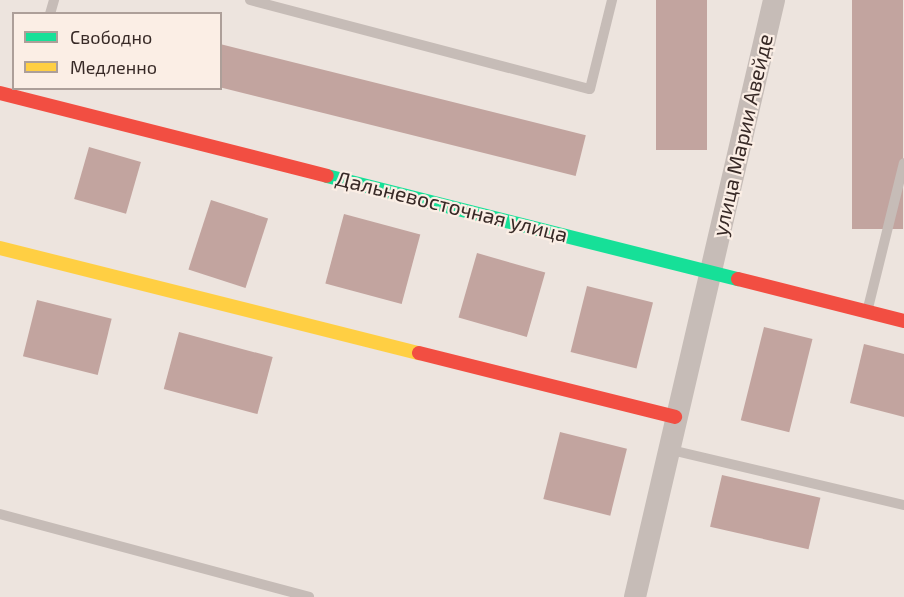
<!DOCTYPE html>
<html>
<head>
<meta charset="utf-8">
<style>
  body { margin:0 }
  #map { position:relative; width:904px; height:597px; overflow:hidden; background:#ede4de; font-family:"Exo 2",sans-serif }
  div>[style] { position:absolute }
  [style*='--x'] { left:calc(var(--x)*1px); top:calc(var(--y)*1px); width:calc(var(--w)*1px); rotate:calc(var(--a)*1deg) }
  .building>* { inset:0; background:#c2a49f; transform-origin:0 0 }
  .lane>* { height:10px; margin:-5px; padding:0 5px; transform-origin:5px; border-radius:5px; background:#c6bcb7 }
  .street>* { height:22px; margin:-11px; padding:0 11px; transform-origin:11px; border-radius:11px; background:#c6bcb7 }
  .fast>* { height:14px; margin:-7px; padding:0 7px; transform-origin:7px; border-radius:7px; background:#16e098 }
  .slow>* { height:14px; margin:-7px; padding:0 7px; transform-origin:7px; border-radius:7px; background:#ffcf43 }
  .jam>* { height:14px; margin:-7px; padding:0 7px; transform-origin:7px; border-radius:7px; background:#f24e42 }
  span { translate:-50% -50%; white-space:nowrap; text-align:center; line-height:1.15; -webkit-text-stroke:4.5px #fbeee5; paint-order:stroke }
  .street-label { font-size:21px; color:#372926 }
  .legend { position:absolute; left:12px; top:12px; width:210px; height:78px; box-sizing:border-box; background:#fbeee5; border:2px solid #ad9f99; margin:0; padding:8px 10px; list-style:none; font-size:18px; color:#372926 }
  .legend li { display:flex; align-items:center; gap:12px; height:30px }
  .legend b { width:30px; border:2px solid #ad9f99 }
</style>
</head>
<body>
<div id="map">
  <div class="building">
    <i style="left:656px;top:0;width:51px;height:150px"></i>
    <i style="left:852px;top:0;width:51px;height:229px"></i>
    <i style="left:220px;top:44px;width:377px;height:42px;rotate:14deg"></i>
    <i style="left:89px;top:147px;width:54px;height:54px;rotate:16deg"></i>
    <i style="left:211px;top:200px;width:60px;height:73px;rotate:18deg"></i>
    <i style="left:344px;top:214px;width:79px;height:72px;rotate:15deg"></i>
    <i style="left:477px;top:253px;width:71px;height:67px;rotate:16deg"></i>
    <i style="left:587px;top:286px;width:68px;height:68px;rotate:14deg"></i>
    <i style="left:37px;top:300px;width:77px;height:58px;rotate:14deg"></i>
    <i style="left:764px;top:327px;width:50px;height:96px;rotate:14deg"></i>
    <i style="left:179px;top:332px;width:97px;height:59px;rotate:15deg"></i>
    <i style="clip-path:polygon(864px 344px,904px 354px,904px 417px,850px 403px)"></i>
    <i style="left:560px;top:432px;width:69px;height:69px;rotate:14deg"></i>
    <i style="left:722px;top:475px;width:101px;height:53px;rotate:13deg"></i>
  </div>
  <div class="lane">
    <i style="--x:250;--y:0;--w:351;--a:14.7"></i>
    <i style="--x:590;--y:89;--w:92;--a:-76.1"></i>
    <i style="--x:50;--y:14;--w:15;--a:-74"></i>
    <i style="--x:868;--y:308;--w:149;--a:-76.1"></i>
    <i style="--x:667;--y:449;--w:244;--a:13.3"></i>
    <i style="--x:0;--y:514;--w:320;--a:15"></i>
  </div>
  <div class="street">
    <i style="--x:635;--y:597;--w:613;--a:-76.89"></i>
  </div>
  <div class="fast">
    <i style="--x:327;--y:176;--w:424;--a:14.1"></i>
  </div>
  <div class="slow">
    <i style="--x:0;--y:248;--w:432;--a:14.1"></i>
  </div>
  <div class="jam">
    <i style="--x:0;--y:93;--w:337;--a:14.2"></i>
    <i style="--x:738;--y:279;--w:171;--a:14.2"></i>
    <i style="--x:419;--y:353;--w:264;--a:14"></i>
  </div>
  <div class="street-label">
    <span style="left:742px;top:135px;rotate:-77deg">улица Марии Авейде</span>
    <span style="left:452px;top:206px;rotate:14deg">Дальневосточная улица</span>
  </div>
  <ul class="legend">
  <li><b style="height:8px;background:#16e098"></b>Свободно</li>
  <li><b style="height:8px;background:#ffcf43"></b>Медленно</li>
  </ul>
</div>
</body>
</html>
